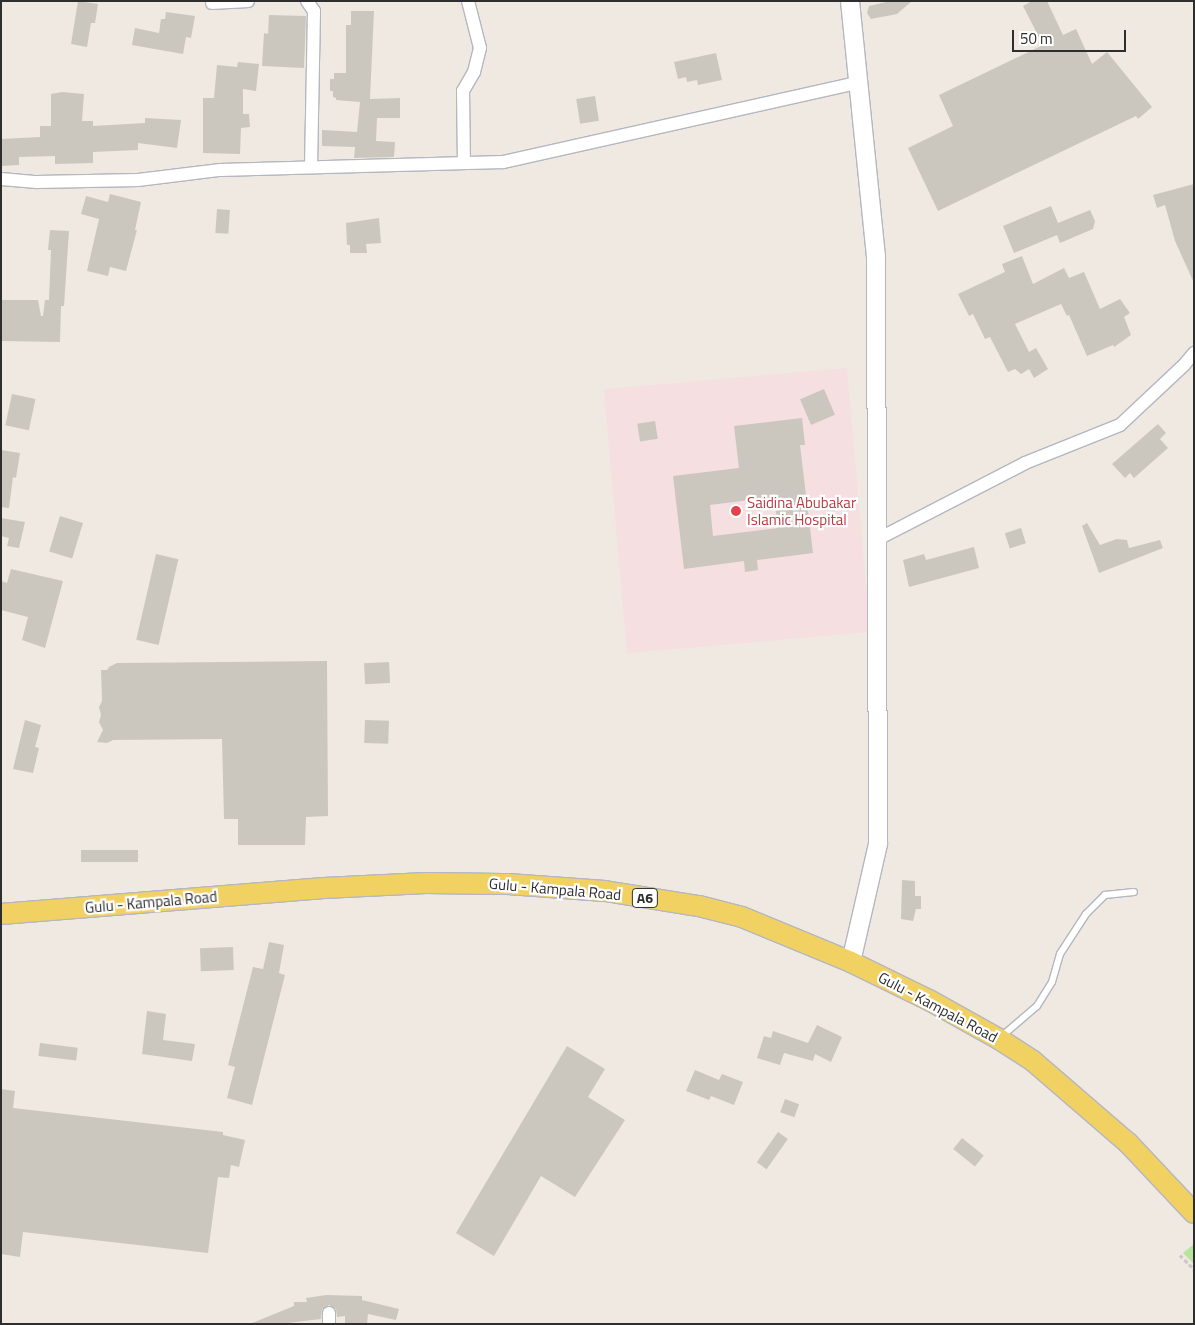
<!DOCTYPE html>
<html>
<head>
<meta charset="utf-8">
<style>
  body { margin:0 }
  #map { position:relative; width:1195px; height:1325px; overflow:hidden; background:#efe9e1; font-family:"Titillium Web",sans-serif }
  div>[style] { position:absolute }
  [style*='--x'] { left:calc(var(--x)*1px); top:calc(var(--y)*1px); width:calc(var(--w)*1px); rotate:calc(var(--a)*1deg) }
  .medical>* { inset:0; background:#f5dfe0; transform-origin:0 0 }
  .green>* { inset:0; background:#b6e59e }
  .building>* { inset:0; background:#cbc7bf; transform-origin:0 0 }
  .path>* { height:2.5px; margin-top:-1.25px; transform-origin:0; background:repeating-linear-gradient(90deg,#c9c9c9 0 4px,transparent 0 6.5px) }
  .roads { filter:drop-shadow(1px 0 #b4b7c1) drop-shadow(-1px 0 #b4b7c1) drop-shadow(0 1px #b4b7c1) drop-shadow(0 -1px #b4b7c1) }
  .lane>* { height:6px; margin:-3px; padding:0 3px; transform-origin:3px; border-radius:3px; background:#fff }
  .street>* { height:12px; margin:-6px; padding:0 6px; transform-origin:6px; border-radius:6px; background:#fff }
  .secondary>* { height:18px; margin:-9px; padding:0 9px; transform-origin:9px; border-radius:9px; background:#fff }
  .primary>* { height:20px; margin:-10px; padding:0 10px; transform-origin:10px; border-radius:10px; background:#f2d163 }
  .dots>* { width:14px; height:14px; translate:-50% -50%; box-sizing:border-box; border:2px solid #fff; border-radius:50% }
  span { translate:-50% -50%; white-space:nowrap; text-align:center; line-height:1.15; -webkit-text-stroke:4.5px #fff; paint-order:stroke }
  .shield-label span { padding:1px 4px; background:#fff; border:1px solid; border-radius:4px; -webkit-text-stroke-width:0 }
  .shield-label { font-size:14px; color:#2e2e2e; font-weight:700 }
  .health-label { font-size:15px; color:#be3a42 }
  .left { translate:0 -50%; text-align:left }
  .street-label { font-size:15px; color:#2e2e2e }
  .frame { position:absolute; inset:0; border:2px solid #2e2e2e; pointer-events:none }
  .scale { position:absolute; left:1012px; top:30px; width:114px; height:22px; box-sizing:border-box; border:2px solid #2e2e2e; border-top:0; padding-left:6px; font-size:15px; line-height:18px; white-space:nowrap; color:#2e2e2e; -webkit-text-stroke:4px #fff; paint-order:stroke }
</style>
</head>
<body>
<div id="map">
  <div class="medical">
    <i style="left:847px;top:368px;width:265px;height:244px;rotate:85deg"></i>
  </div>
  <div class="green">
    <i style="clip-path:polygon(1194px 1244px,1194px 1264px,1183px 1253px)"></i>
  </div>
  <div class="building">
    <i style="clip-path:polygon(78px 1px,98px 4px,95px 23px,91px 23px,87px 47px,71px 44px)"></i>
    <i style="clip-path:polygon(891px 1px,912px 1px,897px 14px,871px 19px,867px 13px,869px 6px)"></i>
    <i style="clip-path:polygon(1032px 1px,1047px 1px,1063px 35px,1076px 29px,1092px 64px,1107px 52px,1152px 107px,1138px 119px,1136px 116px,938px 211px,908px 148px,953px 126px,939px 95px,1043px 45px,1023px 6px)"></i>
    <i style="clip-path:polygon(351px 11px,374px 11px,370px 99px,400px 98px,400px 118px,377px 118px,376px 141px,395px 142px,394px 157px,354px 158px,355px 147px,322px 146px,322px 130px,357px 132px,360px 102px,336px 100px,336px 98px,333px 97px,333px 91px,330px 91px,330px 79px,334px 79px,334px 73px,346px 73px,346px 25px,351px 25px)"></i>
    <i style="clip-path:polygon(166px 12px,195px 16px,191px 38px,186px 37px,183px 54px,132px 45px,135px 28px,159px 33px,161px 19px,165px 19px)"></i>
    <i style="clip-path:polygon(269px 15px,306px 16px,304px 68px,262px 66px,264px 33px,268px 34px)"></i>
    <i style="clip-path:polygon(716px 53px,722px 80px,698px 85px,697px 80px,687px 82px,686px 77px,678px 79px,674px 62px)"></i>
    <i style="clip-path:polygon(238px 62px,259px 64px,256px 91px,243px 89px,243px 114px,249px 114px,250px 127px,241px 128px,240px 154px,203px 153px,203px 98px,214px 98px,217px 65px,237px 67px)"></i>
    <i style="clip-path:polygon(62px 92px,84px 94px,82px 121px,93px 121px,93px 126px,145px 123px,145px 118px,181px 120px,177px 148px,138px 143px,138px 150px,93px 152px,93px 163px,55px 164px,55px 156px,19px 157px,19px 165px,1px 166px,1px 139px,40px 137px,40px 126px,51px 126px,51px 94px)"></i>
    <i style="left:595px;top:96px;width:25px;height:19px;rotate:81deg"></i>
    <i style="clip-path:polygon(1194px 184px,1194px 283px,1175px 241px,1165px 205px,1157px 208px,1153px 195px)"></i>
    <i style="clip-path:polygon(110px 194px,141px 202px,135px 230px,137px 230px,126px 271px,110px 267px,108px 276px,87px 271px,99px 219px,81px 214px,86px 196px,108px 202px)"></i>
    <i style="clip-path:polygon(1051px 206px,1058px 223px,1090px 210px,1095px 221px,1093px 229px,1060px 243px,1057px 235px,1014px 253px,1003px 226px)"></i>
    <i style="left:217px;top:209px;width:13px;height:24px;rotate:4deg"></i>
    <i style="clip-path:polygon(379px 218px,381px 243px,366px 244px,367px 253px,350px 253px,350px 245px,347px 245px,346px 223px)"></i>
    <i style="clip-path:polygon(50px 230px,69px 231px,64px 306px,61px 306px,60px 342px,1px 341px,1px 300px,38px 300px,41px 316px,43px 316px,45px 300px,49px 300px,51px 250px,48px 250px)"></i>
    <i style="clip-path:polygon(1022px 256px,1033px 284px,1064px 268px,1069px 278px,1084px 272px,1100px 309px,1120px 299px,1130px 313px,1124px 317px,1131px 335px,1114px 347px,1113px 345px,1087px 356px,1069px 315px,1067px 316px,1061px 304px,1015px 324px,1029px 352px,1036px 348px,1048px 369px,1034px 378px,1029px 369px,1021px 374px,1015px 369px,1008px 372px,990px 337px,985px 339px,973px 314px,969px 316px,958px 294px,1005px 272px,1002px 264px)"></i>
    <i style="left:824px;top:389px;width:28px;height:26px;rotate:67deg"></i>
    <i style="left:12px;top:394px;width:24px;height:32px;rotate:12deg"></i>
    <i style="clip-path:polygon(evenodd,802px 418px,805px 445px,800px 445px,813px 553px,757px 560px,758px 570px,745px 572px,744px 561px,684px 569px,673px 476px,739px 468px,734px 426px,802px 418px,774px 497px,778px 528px,713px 536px,710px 505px,774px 497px)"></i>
    <i style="left:655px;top:421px;width:18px;height:18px;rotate:81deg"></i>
    <i style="clip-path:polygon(1158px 424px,1166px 433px,1160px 439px,1168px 448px,1134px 478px,1130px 473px,1125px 478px,1112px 464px)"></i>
    <i style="clip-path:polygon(1px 450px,20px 453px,16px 478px,13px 477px,9px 508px,1px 507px)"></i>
    <i style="left:60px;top:516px;width:24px;height:37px;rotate:17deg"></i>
    <i style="clip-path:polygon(1px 518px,25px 522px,19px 548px,7px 546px,9px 538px,1px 536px)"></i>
    <i style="clip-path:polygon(1087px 523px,1100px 545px,1117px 539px,1127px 540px,1129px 548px,1160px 540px,1163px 548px,1099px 573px,1082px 526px)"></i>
    <i style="left:1021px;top:528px;width:16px;height:17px;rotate:72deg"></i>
    <i style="clip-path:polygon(974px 547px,979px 568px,909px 587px,903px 560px,924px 554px,926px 560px)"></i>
    <i style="left:156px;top:554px;width:23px;height:88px;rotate:13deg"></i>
    <i style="clip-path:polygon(11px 569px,63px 581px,45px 648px,22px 640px,28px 617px,1px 610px,1px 581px,7px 583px)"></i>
    <i style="clip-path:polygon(327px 661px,328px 816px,306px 817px,305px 845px,238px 845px,238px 819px,224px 819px,222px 739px,113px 740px,107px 743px,97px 742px,103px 730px,99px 722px,101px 715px,99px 707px,102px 701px,101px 670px,107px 670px,109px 667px,117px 663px)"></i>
    <i style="left:389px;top:662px;width:21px;height:25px;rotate:87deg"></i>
    <i style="clip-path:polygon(25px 720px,41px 725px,35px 747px,39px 748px,33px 773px,13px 769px)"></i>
    <i style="left:365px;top:720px;width:24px;height:23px;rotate:2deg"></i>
    <i style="left:138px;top:850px;width:12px;height:57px;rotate:90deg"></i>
    <i style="clip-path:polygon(902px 880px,915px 881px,915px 896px,921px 896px,921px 909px,916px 909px,913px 921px,901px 919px)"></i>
    <i style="clip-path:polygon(269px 942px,284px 945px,279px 973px,285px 975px,252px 1105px,227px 1098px,235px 1067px,228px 1065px,253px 967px,263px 969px)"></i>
    <i style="left:233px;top:947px;width:23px;height:33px;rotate:88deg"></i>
    <i style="clip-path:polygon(147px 1011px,166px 1014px,163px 1040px,195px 1044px,192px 1061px,142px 1054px)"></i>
    <i style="clip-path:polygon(817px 1025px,842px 1037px,831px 1062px,815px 1054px,813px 1061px,784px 1053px,780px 1065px,757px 1058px,764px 1036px,771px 1038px,773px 1031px,808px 1043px)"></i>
    <i style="left:40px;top:1043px;width:38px;height:13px;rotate:7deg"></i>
    <i style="clip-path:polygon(567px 1046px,605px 1069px,588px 1097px,625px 1120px,575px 1197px,541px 1176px,494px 1256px,456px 1233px)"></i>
    <i style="clip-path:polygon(695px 1070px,719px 1080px,722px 1074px,743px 1082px,734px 1105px,711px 1096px,709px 1100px,686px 1091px)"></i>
    <i style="clip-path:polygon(1px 1089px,15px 1091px,13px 1108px,223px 1132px,223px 1135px,245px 1140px,239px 1167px,231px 1165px,229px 1178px,218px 1177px,208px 1253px,23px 1232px,20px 1257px,1px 1254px)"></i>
    <i style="left:785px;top:1099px;width:15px;height:14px;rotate:20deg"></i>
    <i style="left:778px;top:1132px;width:12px;height:37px;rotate:35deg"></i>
    <i style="left:962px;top:1138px;width:28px;height:14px;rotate:39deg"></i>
    <i style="clip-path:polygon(326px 1295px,362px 1296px,362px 1300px,399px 1309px,396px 1320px,368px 1314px,367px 1324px,345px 1324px,345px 1316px,337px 1317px,336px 1309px,329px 1305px,322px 1309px,321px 1319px,279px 1324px,250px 1324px,294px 1306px,294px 1302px,307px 1302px,306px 1298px)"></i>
  </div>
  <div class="path">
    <i style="--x:1180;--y:1255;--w:20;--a:45"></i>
  </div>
  <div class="roads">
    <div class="lane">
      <i style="--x:1002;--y:1036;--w:46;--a:-40.6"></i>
      <i style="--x:1037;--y:1006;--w:28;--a:-58"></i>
      <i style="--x:1052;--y:982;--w:29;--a:-74"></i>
      <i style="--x:1060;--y:954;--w:48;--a:-57"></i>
      <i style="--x:1086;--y:914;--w:27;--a:-45"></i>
      <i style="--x:1105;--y:895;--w:29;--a:-6"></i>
    </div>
    <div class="street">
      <i style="--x:307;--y:1;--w:12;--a:55"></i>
      <i style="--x:314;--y:11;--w:156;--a:91.1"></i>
      <i style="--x:212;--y:3;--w:36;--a:-3"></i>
      <i style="--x:464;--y:163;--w:72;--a:-90.8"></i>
      <i style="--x:463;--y:91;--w:22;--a:-60"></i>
      <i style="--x:474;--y:72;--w:25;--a:-76"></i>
      <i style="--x:480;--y:48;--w:49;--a:-104.3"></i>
      <i style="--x:1;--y:179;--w:36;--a:5"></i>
      <i style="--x:37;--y:182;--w:101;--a:-1.1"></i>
      <i style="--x:138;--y:180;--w:83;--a:-7"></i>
      <i style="--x:220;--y:170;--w:283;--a:-1.6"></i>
      <i style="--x:503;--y:162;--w:366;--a:-12.6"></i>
      <i style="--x:878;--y:539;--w:165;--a:-27.3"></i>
      <i style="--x:1025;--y:463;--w:102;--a:-21.8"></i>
      <i style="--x:1120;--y:425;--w:88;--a:-43.2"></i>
      <i style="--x:1184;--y:365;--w:16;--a:-50"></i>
      <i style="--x:329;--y:1313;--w:11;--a:90"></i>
    </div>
    <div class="secondary">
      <i style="--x:850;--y:1;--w:255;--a:84.2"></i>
      <i style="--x:876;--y:255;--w:589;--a:89.81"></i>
      <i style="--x:878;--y:844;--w:121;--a:102.9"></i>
    </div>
    <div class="primary">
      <i style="--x:1;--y:914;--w:324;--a:-4.6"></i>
      <i style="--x:324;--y:888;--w:102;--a:-2.8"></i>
      <i style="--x:426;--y:883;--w:82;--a:0.7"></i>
      <i style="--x:508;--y:884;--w:97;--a:4.1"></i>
      <i style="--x:605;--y:891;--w:95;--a:9.1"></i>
      <i style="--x:699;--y:906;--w:44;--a:14.3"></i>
      <i style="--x:742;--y:917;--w:118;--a:22.4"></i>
      <i style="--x:851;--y:962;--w:87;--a:26"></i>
      <i style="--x:929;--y:1000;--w:80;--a:29.1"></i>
      <i style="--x:999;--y:1039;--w:40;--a:32.9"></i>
      <i style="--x:1033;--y:1061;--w:125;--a:40.8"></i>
      <i style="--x:1128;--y:1143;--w:96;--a:46.7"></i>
    </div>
  </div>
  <div class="dots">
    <i style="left:736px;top:511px;background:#e0444e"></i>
  </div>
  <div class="shield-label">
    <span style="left:645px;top:898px">A6</span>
  </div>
  <div class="health-label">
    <span class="left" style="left:747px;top:511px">Saidina Abubakar<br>Islamic Hospital</span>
  </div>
  <div class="street-label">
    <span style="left:555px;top:889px;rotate:5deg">Gulu - Kampala Road</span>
    <span style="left:151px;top:902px;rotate:-5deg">Gulu - Kampala Road</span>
    <span style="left:938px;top:1007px;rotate:28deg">Gulu - Kampala Road</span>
  </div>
  <div class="frame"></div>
  <div class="scale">50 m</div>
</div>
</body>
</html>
